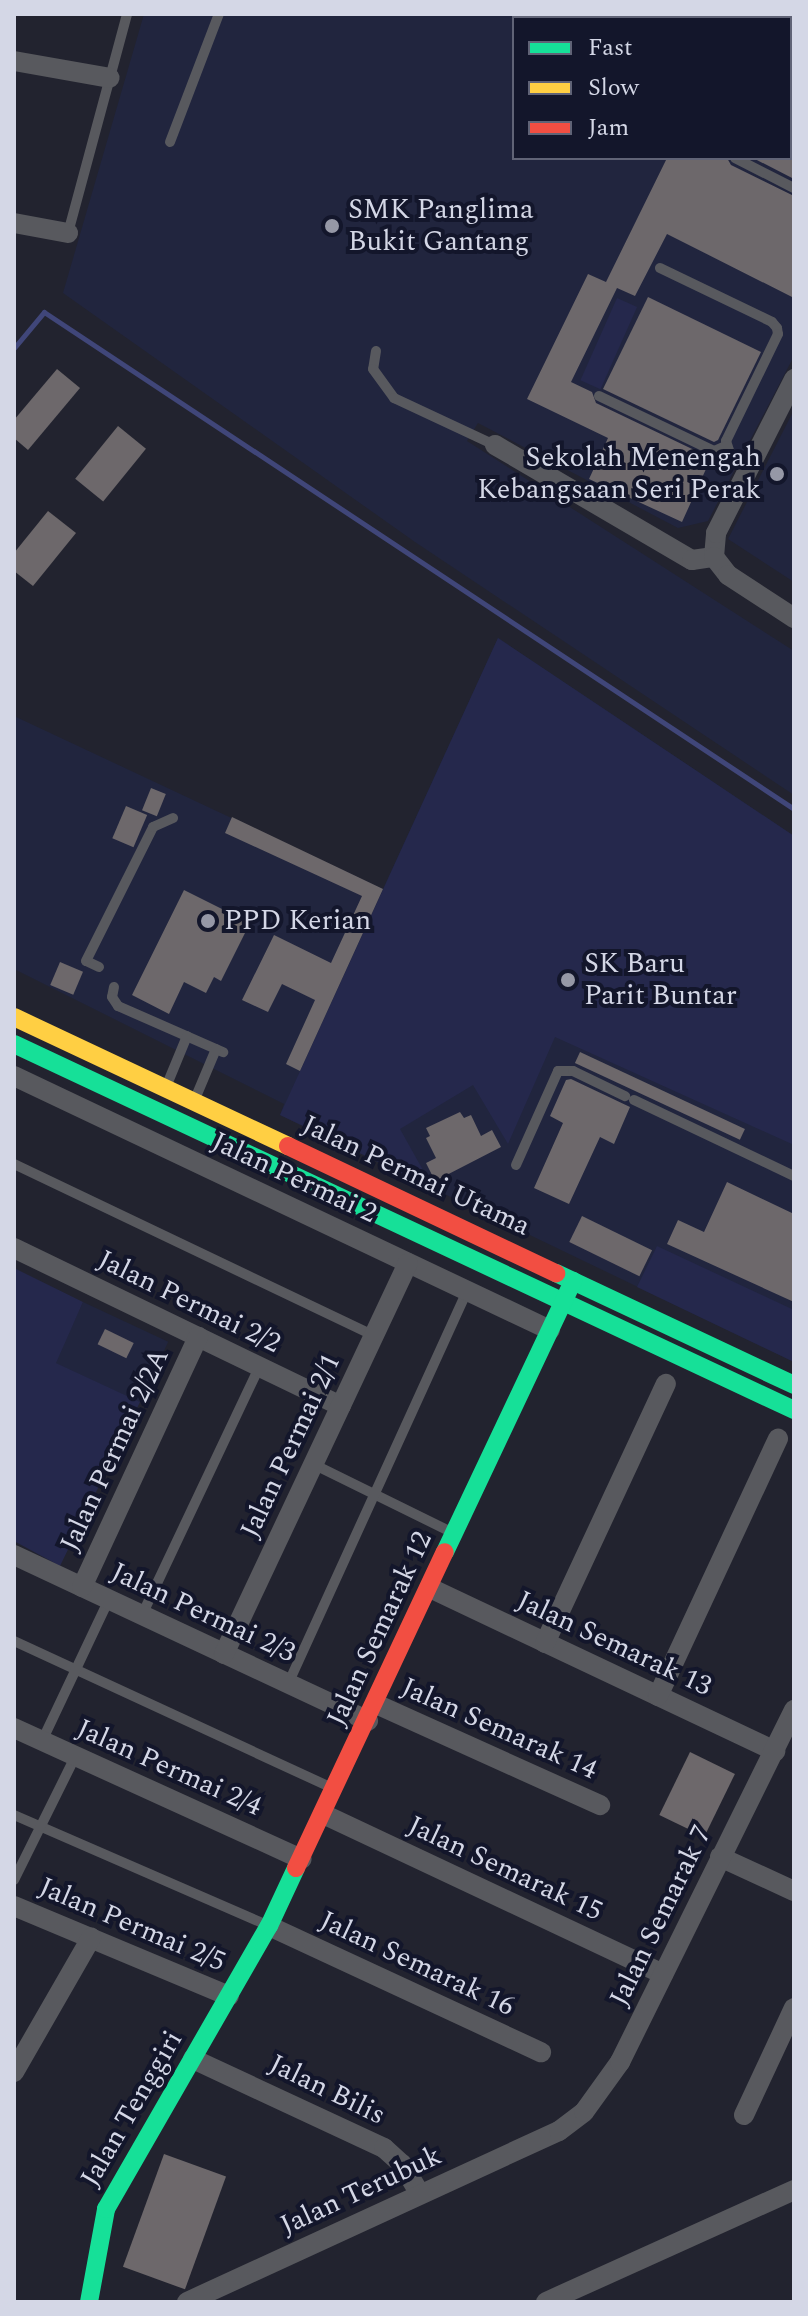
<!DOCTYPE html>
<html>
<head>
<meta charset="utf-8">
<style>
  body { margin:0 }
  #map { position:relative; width:808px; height:2316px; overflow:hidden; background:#22232f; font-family:Spectral,serif }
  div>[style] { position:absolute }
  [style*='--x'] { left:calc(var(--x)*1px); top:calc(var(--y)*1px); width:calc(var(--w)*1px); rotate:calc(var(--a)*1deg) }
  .built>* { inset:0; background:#21253e; transform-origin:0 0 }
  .green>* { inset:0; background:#25284c; transform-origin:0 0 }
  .stream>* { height:5px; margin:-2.5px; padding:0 2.5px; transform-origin:2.5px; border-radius:2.5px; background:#404679 }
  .building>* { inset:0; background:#6d686b; transform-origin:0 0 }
  .lane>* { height:10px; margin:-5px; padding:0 5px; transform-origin:5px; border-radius:5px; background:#58595e }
  .street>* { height:20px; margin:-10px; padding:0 10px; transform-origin:10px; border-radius:10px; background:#58595e }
  .fast>* { height:18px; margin:-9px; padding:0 9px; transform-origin:9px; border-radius:9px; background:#16e098 }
  .slow>* { height:18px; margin:-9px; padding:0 9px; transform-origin:9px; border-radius:9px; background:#ffcf43 }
  .jam>* { height:18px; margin:-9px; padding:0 9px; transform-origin:9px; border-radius:9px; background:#f24e42 }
  .dots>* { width:22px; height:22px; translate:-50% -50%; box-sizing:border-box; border:4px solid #13162b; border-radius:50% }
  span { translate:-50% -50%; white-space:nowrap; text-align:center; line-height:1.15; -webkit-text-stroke:8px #13162b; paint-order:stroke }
  .poi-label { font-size:28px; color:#d4d7e6 }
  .left { translate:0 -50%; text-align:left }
  .right { translate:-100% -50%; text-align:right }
  .street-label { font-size:28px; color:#d4d7e6 }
  .frame { position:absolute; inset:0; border:16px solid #d4d7e6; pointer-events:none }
  .legend { position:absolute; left:512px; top:16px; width:280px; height:144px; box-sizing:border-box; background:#13162b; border:2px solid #606376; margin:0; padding:10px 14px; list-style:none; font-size:24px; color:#d4d7e6 }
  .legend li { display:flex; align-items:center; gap:16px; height:40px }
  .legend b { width:40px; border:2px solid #606376 }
</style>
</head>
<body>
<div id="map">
  <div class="built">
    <i style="clip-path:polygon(evenodd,144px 14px,794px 14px,794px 356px,708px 521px,678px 528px,478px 423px,467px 441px,794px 651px,794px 795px,415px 542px,63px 293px,144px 14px,514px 18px,790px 18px,790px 158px,514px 158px,514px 18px)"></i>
    <i style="clip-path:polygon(794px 410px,794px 582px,728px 539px)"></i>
    <i style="clip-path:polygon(498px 638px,794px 836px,794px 1362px,280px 1115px,284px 1104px,14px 969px,14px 716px,383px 889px)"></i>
    <i style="left:83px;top:1302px;width:94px;height:67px;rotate:25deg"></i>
  </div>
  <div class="green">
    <i style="left:617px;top:298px;width:22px;height:90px;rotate:24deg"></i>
    <i style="clip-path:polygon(498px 638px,794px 836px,794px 1145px,555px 1037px,508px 1144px,473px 1085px,400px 1129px,433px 1188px,280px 1115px)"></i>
    <i style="clip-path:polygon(657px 1246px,794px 1310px,794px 1362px,637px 1287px)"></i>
    <i style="clip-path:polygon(14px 1268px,83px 1302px,56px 1363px,140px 1402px,60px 1566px,14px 1541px)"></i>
  </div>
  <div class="stream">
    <i style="--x:14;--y:348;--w:47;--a:-50.2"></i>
    <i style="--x:44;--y:312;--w:900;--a:33.53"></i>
  </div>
  <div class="building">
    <i style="clip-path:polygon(667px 158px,727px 158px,731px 165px,794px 196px,794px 298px,667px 234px,635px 296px,617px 288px,571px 382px,592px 392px,596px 403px,711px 458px,682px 522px,589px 479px,608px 438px,527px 399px,588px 274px,606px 282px)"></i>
    <i style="clip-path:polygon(753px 158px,794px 158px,794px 179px)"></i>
    <i style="clip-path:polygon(648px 297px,761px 352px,718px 440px,714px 442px,603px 389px)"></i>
    <i style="clip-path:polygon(57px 369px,80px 388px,28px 450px,14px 438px,14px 420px)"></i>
    <i style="left:118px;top:426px;width:36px;height:68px;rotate:39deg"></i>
    <i style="clip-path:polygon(48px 511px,76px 533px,33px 586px,14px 571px,14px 553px)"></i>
    <i style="left:151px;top:788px;width:16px;height:24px;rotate:22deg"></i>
    <i style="left:126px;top:806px;width:23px;height:35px;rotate:23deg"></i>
    <i style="clip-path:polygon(232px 817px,383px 889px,300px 1071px,286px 1064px,315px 1000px,282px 984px,268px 1012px,242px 1000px,274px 935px,331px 963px,362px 896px,225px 833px)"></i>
    <i style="clip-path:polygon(184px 890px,250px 923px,221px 981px,214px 977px,206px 993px,184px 982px,169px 1014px,132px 995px)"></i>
    <i style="left:60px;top:962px;width:25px;height:25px;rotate:23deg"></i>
    <i style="left:580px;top:1052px;width:182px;height:12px;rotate:25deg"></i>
    <i style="clip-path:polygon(571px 1079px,630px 1107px,614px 1144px,600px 1137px,569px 1204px,534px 1188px,563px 1123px,550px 1116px,566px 1080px)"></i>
    <i style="clip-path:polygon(460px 1112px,464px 1118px,471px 1115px,481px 1136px,492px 1130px,501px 1147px,435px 1181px,426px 1163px,436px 1158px,426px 1138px,430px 1136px,426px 1128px)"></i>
    <i style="clip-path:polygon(727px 1182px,794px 1214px,794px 1302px,667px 1244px,678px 1220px,704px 1232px)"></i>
    <i style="left:582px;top:1216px;width:78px;height:29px;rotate:26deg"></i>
    <i style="left:105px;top:1329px;width:32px;height:17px;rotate:26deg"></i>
    <i style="left:690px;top:1752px;width:50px;height:70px;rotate:26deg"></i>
    <i style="left:164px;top:2154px;width:66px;height:120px;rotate:20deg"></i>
  </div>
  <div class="lane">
    <i style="--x:783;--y:14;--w:6;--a:45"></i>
    <i style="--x:170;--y:142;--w:137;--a:-69.1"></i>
    <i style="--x:735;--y:158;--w:66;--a:27"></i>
    <i style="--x:68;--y:233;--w:227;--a:-74.9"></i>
    <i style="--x:660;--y:268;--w:124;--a:25.7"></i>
    <i style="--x:772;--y:322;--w:8;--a:50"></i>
    <i style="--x:777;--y:328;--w:6;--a:81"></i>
    <i style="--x:778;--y:334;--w:119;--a:115.9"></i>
    <i style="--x:726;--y:441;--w:13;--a:72"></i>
    <i style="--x:730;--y:453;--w:24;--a:30"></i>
    <i style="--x:376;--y:351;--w:18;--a:99"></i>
    <i style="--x:373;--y:369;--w:36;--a:54"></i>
    <i style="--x:394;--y:398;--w:111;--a:25"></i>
    <i style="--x:599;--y:396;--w:127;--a:25.6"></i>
    <i style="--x:714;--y:451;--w:13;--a:-23"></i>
    <i style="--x:99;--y:967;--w:14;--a:-155"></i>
    <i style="--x:86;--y:961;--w:150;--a:-63.4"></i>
    <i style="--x:153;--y:827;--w:22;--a:-24"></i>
    <i style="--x:114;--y:987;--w:10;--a:101"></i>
    <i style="--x:112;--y:997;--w:11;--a:56"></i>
    <i style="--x:118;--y:1006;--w:115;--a:23.7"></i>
    <i style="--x:166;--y:1087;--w:55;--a:-67.6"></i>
    <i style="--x:195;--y:1099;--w:54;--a:-67.2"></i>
    <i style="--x:634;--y:1100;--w:177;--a:25.4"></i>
    <i style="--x:14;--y:1164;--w:399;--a:25.5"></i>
    <i style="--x:516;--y:1165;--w:103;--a:-65.9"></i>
    <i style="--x:558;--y:1071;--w:15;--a:0"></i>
    <i style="--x:573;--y:1071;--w:58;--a:25.7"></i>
    <i style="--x:313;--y:1464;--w:154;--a:26.2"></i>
    <i style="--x:142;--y:1615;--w:274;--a:-64.7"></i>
    <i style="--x:14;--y:1641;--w:350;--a:24.8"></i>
    <i style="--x:288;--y:1684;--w:432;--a:-65.5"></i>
    <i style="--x:42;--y:1741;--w:157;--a:-64.7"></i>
    <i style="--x:14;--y:1815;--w:278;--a:23.5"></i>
    <i style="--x:14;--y:1880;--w:137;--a:-63.6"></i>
  </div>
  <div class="street">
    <i style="--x:14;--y:61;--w:97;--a:10"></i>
    <i style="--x:14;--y:223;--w:55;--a:10.5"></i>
    <i style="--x:495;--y:445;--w:228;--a:30.3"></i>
    <i style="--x:692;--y:560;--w:22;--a:-8"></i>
    <i style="--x:714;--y:557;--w:24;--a:-85"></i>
    <i style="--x:716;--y:533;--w:173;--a:-63.1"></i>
    <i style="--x:714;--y:557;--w:23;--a:52"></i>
    <i style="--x:728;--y:575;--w:79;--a:33.1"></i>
    <i style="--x:14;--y:1076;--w:593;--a:25.36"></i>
    <i style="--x:14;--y:1248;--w:363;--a:25.8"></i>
    <i style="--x:14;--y:1555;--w:391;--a:25.1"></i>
    <i style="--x:82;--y:1587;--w:276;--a:-65.1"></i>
    <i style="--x:430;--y:1588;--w:382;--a:25.3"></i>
    <i style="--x:545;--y:1643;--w:286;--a:-65"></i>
    <i style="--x:224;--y:1654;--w:432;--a:-64.8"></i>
    <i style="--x:658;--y:1696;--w:284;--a:-65"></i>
    <i style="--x:376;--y:1704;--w:246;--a:24.3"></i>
    <i style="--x:14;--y:1728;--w:316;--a:24.5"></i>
    <i style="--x:323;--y:1814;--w:376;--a:25.2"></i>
    <i style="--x:720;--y:1857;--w:81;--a:24.7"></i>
    <i style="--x:14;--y:1906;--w:233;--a:22.7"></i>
    <i style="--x:269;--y:1926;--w:300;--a:24.9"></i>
    <i style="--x:193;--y:2059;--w:211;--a:25"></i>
    <i style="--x:384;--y:2148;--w:24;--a:42"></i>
    <i style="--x:402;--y:2164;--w:35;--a:59"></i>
    <i style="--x:14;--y:2072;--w:155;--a:-60.1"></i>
    <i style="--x:744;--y:2115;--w:118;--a:-65"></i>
    <i style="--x:187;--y:2302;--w:409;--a:-24.7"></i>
    <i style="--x:559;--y:2131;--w:31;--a:-37"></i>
    <i style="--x:584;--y:2112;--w:62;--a:-54.2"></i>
    <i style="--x:620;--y:2062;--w:393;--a:-63.7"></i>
    <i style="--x:546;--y:2302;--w:272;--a:-24.3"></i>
  </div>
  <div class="fast">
    <i style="--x:14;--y:1044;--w:862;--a:25.14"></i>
    <i style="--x:556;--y:1273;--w:263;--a:25.2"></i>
    <i style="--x:445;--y:1552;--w:300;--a:-64.7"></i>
    <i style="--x:89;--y:2302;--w:95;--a:-79.6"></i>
    <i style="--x:106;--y:2209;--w:327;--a:-60.1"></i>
    <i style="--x:269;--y:1926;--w:64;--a:-65"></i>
  </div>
  <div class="slow">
    <i style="--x:14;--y:1017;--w:303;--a:25.2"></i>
  </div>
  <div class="jam">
    <i style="--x:288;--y:1146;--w:297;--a:25.4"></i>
    <i style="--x:296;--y:1868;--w:349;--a:-64.8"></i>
  </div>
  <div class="dots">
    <i style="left:332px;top:226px;background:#9698a6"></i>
    <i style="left:777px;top:474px;background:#9698a6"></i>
    <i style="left:208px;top:921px;background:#9698a6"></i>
    <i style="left:568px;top:980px;background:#9698a6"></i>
  </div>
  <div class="poi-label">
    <span class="left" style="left:348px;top:226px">SMK Panglima<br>Bukit Gantang</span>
    <span class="right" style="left:761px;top:474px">Sekolah Menengah<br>Kebangsaan Seri Perak</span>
    <span class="left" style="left:224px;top:921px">PPD Kerian</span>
    <span class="left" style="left:584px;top:980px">SK Baru<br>Parit Buntar</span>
  </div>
  <div class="street-label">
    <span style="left:416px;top:1176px;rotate:25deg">Jalan Permai Utama</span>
    <span style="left:294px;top:1178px;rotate:25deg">Jalan Permai 2</span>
    <span style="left:189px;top:1302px;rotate:26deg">Jalan Permai 2/2</span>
    <span style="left:291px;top:1446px;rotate:-65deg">Jalan Permai 2/1</span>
    <span style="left:115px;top:1450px;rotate:-65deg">Jalan Permai 2/2A</span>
    <span style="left:203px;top:1613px;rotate:25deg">Jalan Permai 2/3</span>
    <span style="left:380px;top:1629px;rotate:-65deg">Jalan Semarak 12</span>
    <span style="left:614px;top:1644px;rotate:25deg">Jalan Semarak 13</span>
    <span style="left:499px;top:1729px;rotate:24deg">Jalan Semarak 14</span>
    <span style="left:169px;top:1768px;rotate:24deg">Jalan Permai 2/4</span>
    <span style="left:505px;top:1869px;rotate:25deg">Jalan Semarak 15</span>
    <span style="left:661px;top:1916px;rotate:-64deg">Jalan Semarak 7</span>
    <span style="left:132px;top:1925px;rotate:23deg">Jalan Permai 2/5</span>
    <span style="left:417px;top:1964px;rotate:25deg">Jalan Semarak 16</span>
    <span style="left:327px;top:2090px;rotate:26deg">Jalan Bilis</span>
    <span style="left:132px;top:2109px;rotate:-60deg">Jalan Tenggiri</span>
    <span style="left:361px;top:2191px;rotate:-25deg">Jalan Terubuk</span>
  </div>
  <div class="frame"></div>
  <ul class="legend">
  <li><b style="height:10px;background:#16e098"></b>Fast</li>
  <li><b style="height:10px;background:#ffcf43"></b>Slow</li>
  <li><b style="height:10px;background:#f24e42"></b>Jam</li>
  </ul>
</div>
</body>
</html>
